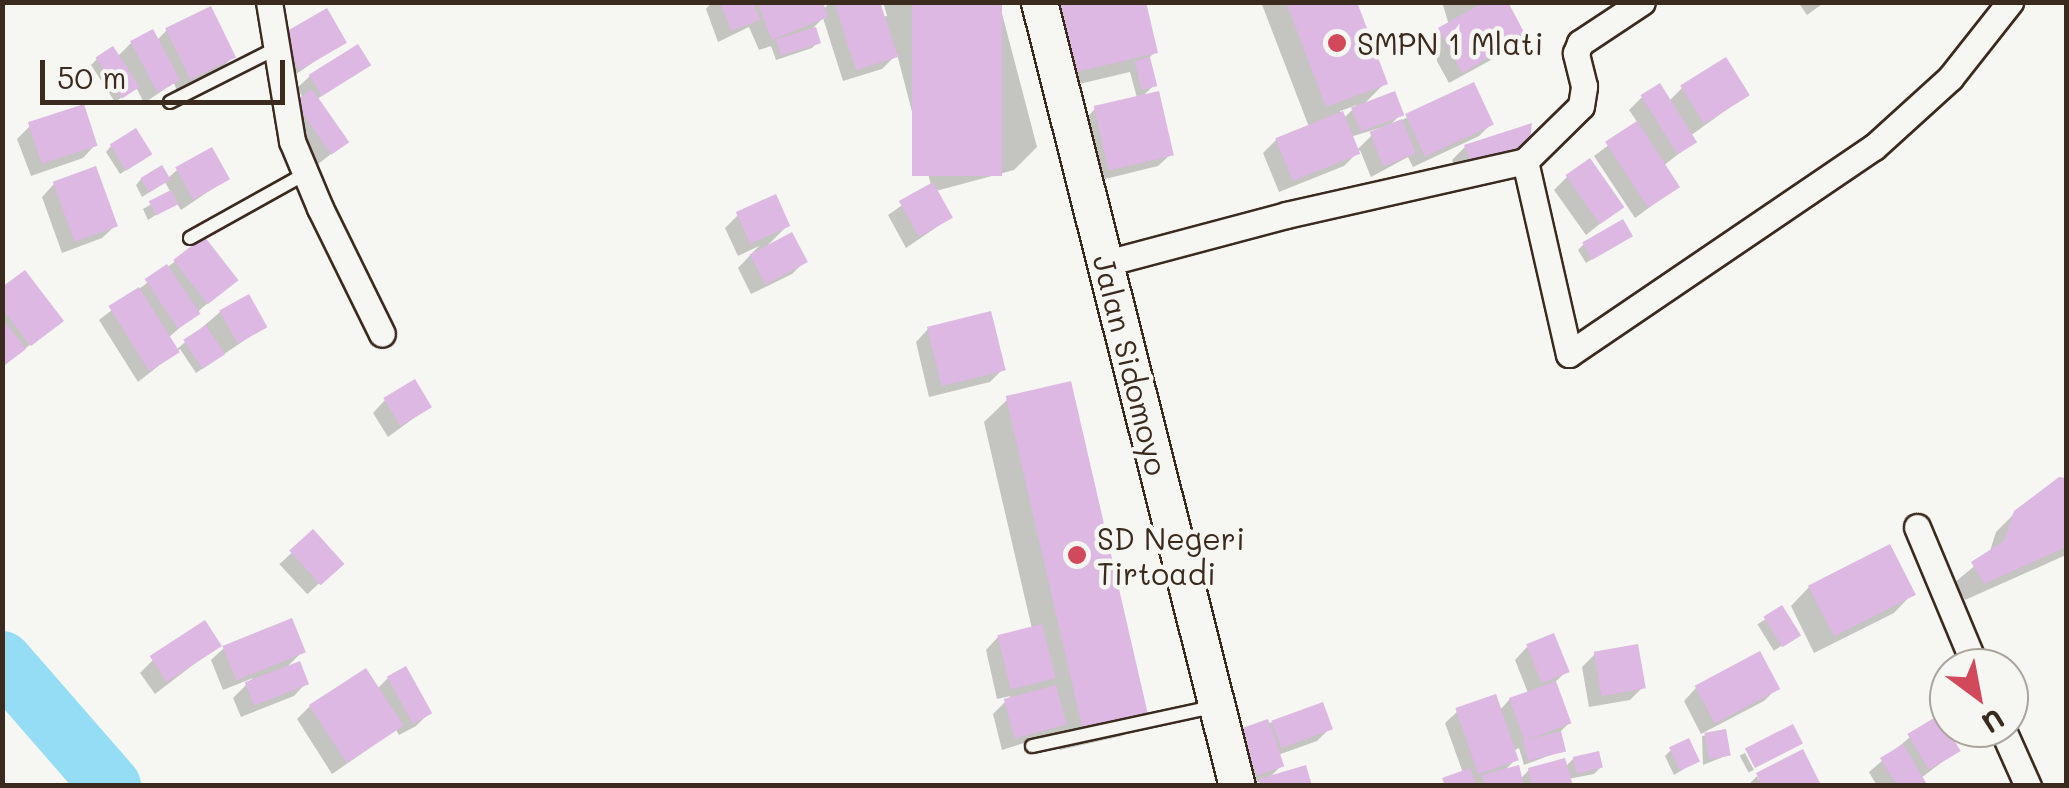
<!DOCTYPE html>
<html>
<head>
<meta charset="utf-8">
<style>
  body { margin:0 }
  #map { position:relative; width:2069px; height:788px; overflow:hidden; background:#f6f6f2; font-family:Mali,sans-serif }
  div>[style] { position:absolute }
  [style*='--x'] { left:calc(var(--x)*1px); top:calc(var(--y)*1px); width:calc(var(--w)*1px); rotate:calc(var(--a)*1deg) }
  .shadow>* { inset:0; background:#0003; transform-origin:0 0 }
  .river>* { height:60px; margin:-30px; padding:0 30px; transform-origin:30px; border-radius:30px; background:#94ddf5 }
  .building>* { inset:0; background:#dcb8e2; transform-origin:0 0 }
  .roads { filter:drop-shadow(2px 0 #3b2a1e) drop-shadow(-2px 0 #3b2a1e) drop-shadow(0 2px #3b2a1e) drop-shadow(0 -2px #3b2a1e) }
  .lane>* { height:12px; margin:-6px; padding:0 6px; transform-origin:6px; border-radius:6px; background:#f6f6f2 }
  .street>* { height:25px; margin:-12.5px; padding:0 12.5px; transform-origin:12.5px; border-radius:12.5px; background:#f6f6f2 }
  .secondary>* { height:35px; margin:-17.5px; padding:0 17.5px; transform-origin:17.5px; border-radius:17.5px; background:#f6f6f2 }
  .dots>* { width:28px; height:28px; translate:-50% -50%; box-sizing:border-box; border:5px solid #f6f6f2; border-radius:50% }
  span { translate:-50% -50%; white-space:nowrap; text-align:center; line-height:1.15; -webkit-text-stroke:9px #f6f6f2; paint-order:stroke }
  .poi-label { font-size:30px; color:#3b2a1e }
  .left { translate:0 -50%; text-align:left }
  .street-label { font-size:30px; color:#3b2a1e }
  .frame { position:absolute; inset:0; border:5px solid #3b2a1e; pointer-events:none }
  .north { position:absolute; left:1929px; top:648px; width:100px; height:100px; box-sizing:border-box; background:#f6f6f2; border:2px solid #aba49d; border-radius:50%; rotate:148deg; font-size:28px; font-weight:700; line-height:40px; text-align:center; color:#3b2a1e }
  .north::after { content:''; display:block; margin:auto; width:35px; height:45px; background:#d1495b; clip-path:polygon(50% 0,100% 100%,50% 72%,0 100%) }
  .scale { position:absolute; left:40px; top:60px; width:245px; height:45px; box-sizing:border-box; border:5px solid #3b2a1e; border-top:0; padding-left:12px; font-size:30px; line-height:35px; white-space:nowrap; color:#3b2a1e; -webkit-text-stroke:8px #f6f6f2; paint-order:stroke }
</style>
</head>
<body>
<div id="map">
  <div class="shadow">
    <i style="clip-path:polygon(712px 2px,820px 2px,823px 10px,830px 2px,878px 2px,882px 17px,887px 16px,883px 2px,999px 2px,1037px 147px,1014px 170px,936px 191px,950px 218px,906px 248px,888px 215px,931px 185px,897px 54px,882px 69px,843px 81px,823px 18px,813px 28px,818px 42px,812px 48px,776px 60px,771px 46px,759px 50px,749px 27px,718px 42px,706px 9px)"></i>
    <i style="clip-path:polygon(1052px 2px,1143px 2px,1155px 52px,1148px 59px,1154px 85px,1142px 97px,1171px 154px,1158px 166px,1097px 181px,1083px 121px,1096px 108px,1137px 98px,1130px 72px,1058px 89px)"></i>
    <i style="clip-path:polygon(evenodd,1261px 2px,1354px 2px,1385px 83px,1361px 107px,1401px 114px,1390px 125px,1350px 137px,1356px 151px,1372px 135px,1408px 117px,1491px 124px,1479px 136px,1413px 167px,1408px 157px,1371px 177px,1360px 150px,1344px 166px,1279px 192px,1263px 153px,1276px 140px,1309px 127px,1261px 2px,1357px 105px,1343px 119px,1340px 111px,1357px 105px)"></i>
    <i style="clip-path:polygon(1442px 2px,1505px 2px,1523px 36px,1511px 49px,1449px 83px,1427px 43px,1449px 25px)"></i>
    <i style="clip-path:polygon(1798px 2px,1825px 2px,1807px 15px)"></i>
    <i style="clip-path:polygon(167px 30px,233px 57px,220px 69px,177px 91px,174px 83px,144px 103px,136px 87px,115px 102px,91px 65px,97px 59px,117px 57px,131px 43px,156px 41px)"></i>
    <i style="clip-path:polygon(343px 42px,286px 81px,269px 50px)"></i>
    <i style="clip-path:polygon(367px 64px,316px 100px,346px 142px,317px 165px,283px 116px,303px 98px,297px 88px,310px 76px)"></i>
    <i style="clip-path:polygon(1682px 88px,1747px 95px,1690px 136px,1694px 142px,1663px 166px,1677px 187px,1635px 218px,1594px 156px,1638px 123px,1629px 110px,1642px 97px,1669px 101px)"></i>
    <i style="clip-path:polygon(30px 126px,95px 145px,83px 158px,31px 176px,17px 139px)"></i>
    <i style="clip-path:polygon(1530px 127px,1461px 182px,1452px 160px,1465px 147px)"></i>
    <i style="clip-path:polygon(111px 146px,143px 159px,120px 174px,106px 152px)"></i>
    <i style="clip-path:polygon(177px 170px,227px 179px,181px 210px,176px 202px,148px 220px,143px 209px,171px 193px,165px 182px,142px 197px,136px 185px,141px 179px,167px 179px)"></i>
    <i style="clip-path:polygon(1567px 177px,1621px 207px,1586px 235px,1554px 190px)"></i>
    <i style="clip-path:polygon(54px 184px,115px 226px,102px 238px,62px 253px,42px 197px)"></i>
    <i style="clip-path:polygon(738px 215px,787px 226px,767px 246px,804px 262px,792px 274px,751px 294px,738px 268px,759px 246px,738px 256px,725px 228px)"></i>
    <i style="clip-path:polygon(1630px 236px,1586px 263px,1578px 250px,1584px 244px)"></i>
    <i style="clip-path:polygon(204px 239px,234px 280px,168px 338px,176px 350px,220px 312px,264px 327px,196px 373px,180px 349px,138px 382px,99px 320px)"></i>
    <i style="clip-path:polygon(2px 290px,60px 321px,2px 367px)"></i>
    <i style="clip-path:polygon(928px 329px,1003px 369px,990px 382px,929px 397px,916px 342px)"></i>
    <i style="clip-path:polygon(1008px 399px,1145px 712px,1122px 736px,1060px 750px,1056px 733px,1002px 750px,993px 714px,1011px 696px,997px 699px,986px 650px,998px 637px,1032px 629px,984px 422px)"></i>
    <i style="clip-path:polygon(385px 400px,429px 407px,388px 437px,373px 413px)"></i>
    <i style="clip-path:polygon(2060px 480px,2066px 480px,2066px 555px,1965px 600px,1954px 583px,1989px 554px,1996px 532px,2015px 513px)"></i>
    <i style="left:313px;top:533px;width:41px;height:46px;rotate:47deg"></i>
    <i style="clip-path:polygon(1889px 547px,1912px 594px,1894px 613px,1814px 653px,1791px 606px,1809px 587px)"></i>
    <i style="left:1782px;top:609px;width:31px;height:29px;rotate:58deg"></i>
    <i style="clip-path:polygon(219px 645px,155px 694px,140px 673px,153px 660px)"></i>
    <i style="clip-path:polygon(1527px 647px,1567px 671px,1554px 683px,1569px 723px,1559px 733px,1564px 750px,1524px 765px,1519px 748px,1513px 751px,1516px 759px,1503px 772px,1520px 779px,1529px 770px,1565px 767px,1573px 759px,1600px 768px,1594px 774px,1568px 779px,1570px 786px,1438px 786px,1463px 773px,1445px 723px,1458px 711px,1499px 711px,1510px 699px,1528px 693px,1515px 660px)"></i>
    <i style="clip-path:polygon(224px 648px,303px 651px,284px 670px,306px 683px,294px 696px,241px 717px,233px 698px,253px 678px,223px 690px,211px 660px)"></i>
    <i style="clip-path:polygon(1595px 654px,1643px 687px,1630px 700px,1589px 707px,1582px 667px)"></i>
    <i style="clip-path:polygon(388px 678px,429px 713px,416px 726px,399px 735px,396px 730px,332px 774px,297px 719px,310px 706px,377px 689px)"></i>
    <i style="clip-path:polygon(1696px 688px,1776px 689px,1764px 701px,1701px 734px,1684px 701px)"></i>
    <i style="clip-path:polygon(1273px 722px,1330px 728px,1317px 741px,1278px 755px,1281px 766px,1267px 780px,1310px 786px,1256px 786px,1261px 781px,1247px 786px,1229px 743px,1242px 731px)"></i>
    <i style="clip-path:polygon(1724px 732px,1728px 755px,1703px 765px,1702px 736px)"></i>
    <i style="clip-path:polygon(1910px 737px,1958px 750px,1921px 778px,1926px 786px,1877px 786px,1869px 772px)"></i>
    <i style="clip-path:polygon(1671px 750px,1697px 761px,1674px 775px,1665px 756px)"></i>
    <i style="left:1745px;top:753px;width:19px;height:6px;rotate:62deg"></i>
    <i style="clip-path:polygon(1757px 776px,1759px 780px,1817px 783px,1747px 786px)"></i>
  </div>
  <div class="river">
    <i style="--x:2;--y:661;--w:166;--a:48.9"></i>
  </div>
  <div class="building">
    <i style="clip-path:polygon(720px 2px,753px 2px,760px 20px,731px 31px)"></i>
    <i style="clip-path:polygon(757px 2px,823px 2px,828px 17px,772px 40px)"></i>
    <i style="clip-path:polygon(834px 2px,880px 2px,898px 57px,856px 70px)"></i>
    <i style="left:912px;top:2px;width:90px;height:174px"></i>
    <i style="clip-path:polygon(1060px 2px,1146px 2px,1158px 53px,1076px 72px)"></i>
    <i style="clip-path:polygon(1286px 2px,1357px 2px,1388px 84px,1326px 107px)"></i>
    <i style="clip-path:polygon(1484px 2px,1508px 2px,1526px 36px,1462px 73px,1438px 28px)"></i>
    <i style="left:211px;top:6px;width:57px;height:51px;rotate:64deg"></i>
    <i style="left:327px;top:8px;width:40px;height:55px;rotate:60deg"></i>
    <i style="left:816px;top:27px;width:17px;height:42px;rotate:73deg"></i>
    <i style="left:153px;top:29px;width:58px;height:26px;rotate:62deg"></i>
    <i style="left:358px;top:44px;width:25px;height:58px;rotate:58deg"></i>
    <i style="left:113px;top:46px;width:49px;height:21px;rotate:57deg"></i>
    <i style="left:1150px;top:57px;width:30px;height:16px;rotate:76deg"></i>
    <i style="left:1726px;top:57px;width:45px;height:54px;rotate:58deg"></i>
    <i style="left:1474px;top:82px;width:47px;height:76px;rotate:65deg"></i>
    <i style="left:1660px;top:83px;width:70px;height:23px;rotate:58deg"></i>
    <i style="left:312px;top:89px;width:65px;height:22px;rotate:55deg"></i>
    <i style="left:1159px;top:91px;width:66px;height:67px;rotate:77deg"></i>
    <i style="left:1395px;top:91px;width:26px;height:47px;rotate:69deg"></i>
    <i style="left:84px;top:104px;width:44px;height:59px;rotate:72deg"></i>
    <i style="left:1343px;top:111px;width:46px;height:73px;rotate:68deg"></i>
    <i style="left:1402px;top:119px;width:37px;height:35px;rotate:68deg"></i>
    <i style="left:1637px;top:121px;width:79px;height:38px;rotate:57deg"></i>
    <i style="clip-path:polygon(1532px 123px,1529px 148px,1474px 171px,1464px 145px)"></i>
    <i style="left:136px;top:128px;width:31px;height:31px;rotate:58deg"></i>
    <i style="left:212px;top:147px;width:37px;height:42px;rotate:61deg"></i>
    <i style="left:1590px;top:158px;width:60px;height:30px;rotate:55deg"></i>
    <i style="left:162px;top:165px;width:17px;height:25px;rotate:59deg"></i>
    <i style="left:96px;top:166px;width:64px;height:46px;rotate:70deg"></i>
    <i style="left:933px;top:182px;width:41px;height:39px;rotate:61deg"></i>
    <i style="left:171px;top:190px;width:16px;height:25px;rotate:63deg"></i>
    <i style="left:776px;top:194px;width:35px;height:44px;rotate:66deg"></i>
    <i style="left:1623px;top:219px;width:20px;height:47px;rotate:60deg"></i>
    <i style="left:792px;top:232px;width:34px;height:48px;rotate:62deg"></i>
    <i style="left:204px;top:236px;width:56px;height:39px;rotate:52deg"></i>
    <i style="left:167px;top:264px;width:60px;height:27px;rotate:56deg"></i>
    <i style="clip-path:polygon(25px 270px,64px 321px,31px 346px,2px 309px,2px 287px)"></i>
    <i style="left:139px;top:287px;width:77px;height:36px;rotate:58deg"></i>
    <i style="left:249px;top:294px;width:38px;height:34px;rotate:61deg"></i>
    <i style="left:991px;top:311px;width:61px;height:66px;rotate:76deg"></i>
    <i style="clip-path:polygon(2px 318px,26px 349px,2px 367px)"></i>
    <i style="left:206px;top:325px;width:35px;height:27px;rotate:57deg"></i>
    <i style="left:415px;top:379px;width:33px;height:37px;rotate:59deg"></i>
    <i style="left:1071px;top:381px;width:341px;height:67px;rotate:77deg"></i>
    <i style="clip-path:polygon(2059px 477px,2066px 478px,2066px 547px,1984px 584px,1971px 562px,2004px 541px,2014px 511px)"></i>
    <i style="left:313px;top:529px;width:47px;height:32px;rotate:48deg"></i>
    <i style="left:1890px;top:544px;width:57px;height:92px;rotate:63deg"></i>
    <i style="left:1782px;top:605px;width:36px;height:22px;rotate:58deg"></i>
    <i style="left:292px;top:618px;width:37px;height:75px;rotate:68deg"></i>
    <i style="left:205px;top:620px;width:31px;height:66px;rotate:57deg"></i>
    <i style="left:1042px;top:624px;width:56px;height:46px;rotate:76deg"></i>
    <i style="left:1554px;top:633px;width:42px;height:30px;rotate:68deg"></i>
    <i style="left:1638px;top:644px;width:45px;height:45px;rotate:80deg"></i>
    <i style="left:1760px;top:651px;width:43px;height:74px;rotate:62deg"></i>
    <i style="left:300px;top:661px;width:25px;height:59px;rotate:69deg"></i>
    <i style="left:406px;top:666px;width:54px;height:22px;rotate:61deg"></i>
    <i style="left:366px;top:668px;width:69px;height:68px;rotate:57deg"></i>
    <i style="left:1556px;top:681px;width:45px;height:50px;rotate:70deg"></i>
    <i style="left:1056px;top:685px;width:41px;height:54px;rotate:75deg"></i>
    <i style="left:1496px;top:694px;width:70px;height:43px;rotate:71deg"></i>
    <i style="left:1323px;top:702px;width:29px;height:55px;rotate:70deg"></i>
    <i style="left:1939px;top:715px;width:42px;height:37px;rotate:59deg"></i>
    <i style="left:1268px;top:719px;width:50px;height:29px;rotate:71deg"></i>
    <i style="left:1793px;top:724px;width:22px;height:54px;rotate:63deg"></i>
    <i style="left:1726px;top:729px;width:27px;height:22px;rotate:80deg"></i>
    <i style="left:1561px;top:731px;width:21px;height:39px;rotate:76deg"></i>
    <i style="left:1689px;top:738px;width:26px;height:22px;rotate:65deg"></i>
    <i style="clip-path:polygon(1903px 744px,1928px 786px,1897px 786px,1880px 758px)"></i>
    <i style="clip-path:polygon(1803px 749px,1820px 783px,1762px 786px,1756px 773px)"></i>
    <i style="left:1599px;top:751px;width:17px;height:27px;rotate:77deg"></i>
    <i style="clip-path:polygon(1565px 758px,1573px 786px,1532px 786px,1528px 768px)"></i>
    <i style="clip-path:polygon(1306px 765px,1312px 786px,1261px 786px,1259px 779px)"></i>
    <i style="clip-path:polygon(1519px 765px,1524px 786px,1485px 786px,1482px 775px)"></i>
    <i style="clip-path:polygon(1470px 768px,1477px 786px,1445px 786px,1442px 778px)"></i>
  </div>
  <div class="roads">
    <div class="lane">
      <i style="--x:170;--y:102;--w:120;--a:-26.8"></i>
      <i style="--x:190;--y:238;--w:132;--a:-29.1"></i>
      <i style="--x:1032;--y:746;--w:185;--a:-12.2"></i>
    </div>
    <div class="street">
      <i style="--x:269;--y:2;--w:141;--a:80.6"></i>
      <i style="--x:292;--y:141;--w:73;--a:67.3"></i>
      <i style="--x:320;--y:208;--w:140;--a:63.8"></i>
      <i style="--x:1525;--y:161;--w:198;--a:77.2"></i>
      <i style="--x:1569;--y:354;--w:369;--a:-34.2"></i>
      <i style="--x:1874;--y:147;--w:103;--a:-42.2"></i>
      <i style="--x:1950;--y:78;--w:97;--a:-51.7"></i>
      <i style="--x:1106;--y:263;--w:186;--a:-14.9"></i>
      <i style="--x:1286;--y:215;--w:245;--a:-12.7"></i>
      <i style="--x:1525;--y:161;--w:78;--a:-44.5"></i>
      <i style="--x:1581;--y:106;--w:20;--a:-81"></i>
      <i style="--x:1584;--y:86;--w:34;--a:-104"></i>
      <i style="--x:1576;--y:53;--w:11;--a:-68"></i>
      <i style="--x:1580;--y:43;--w:74;--a:-33.5"></i>
      <i style="--x:1917;--y:527;--w:153;--a:67.3"></i>
      <i style="--x:2002;--y:728;--w:64;--a:65.9"></i>
    </div>
    <div class="secondary">
      <i style="--x:1039;--y:2;--w:809;--a:75.83"></i>
    </div>
  </div>
  <div class="dots">
    <i style="left:1337px;top:43px;background:#d1495b"></i>
    <i style="left:1077px;top:555px;background:#d1495b"></i>
  </div>
  <div class="poi-label">
    <span class="left" style="left:1357px;top:43px">SMPN 1 Mlati</span>
    <span class="left" style="left:1097px;top:555px">SD Negeri<br>Tirtoadi</span>
  </div>
  <div class="street-label">
    <span style="left:1131px;top:365px;rotate:76deg">Jalan Sidomoyo</span>
  </div>
  <div class="frame"></div>
  <div class="north">U</div>
  <div class="scale">50 m</div>
</div>
</body>
</html>
